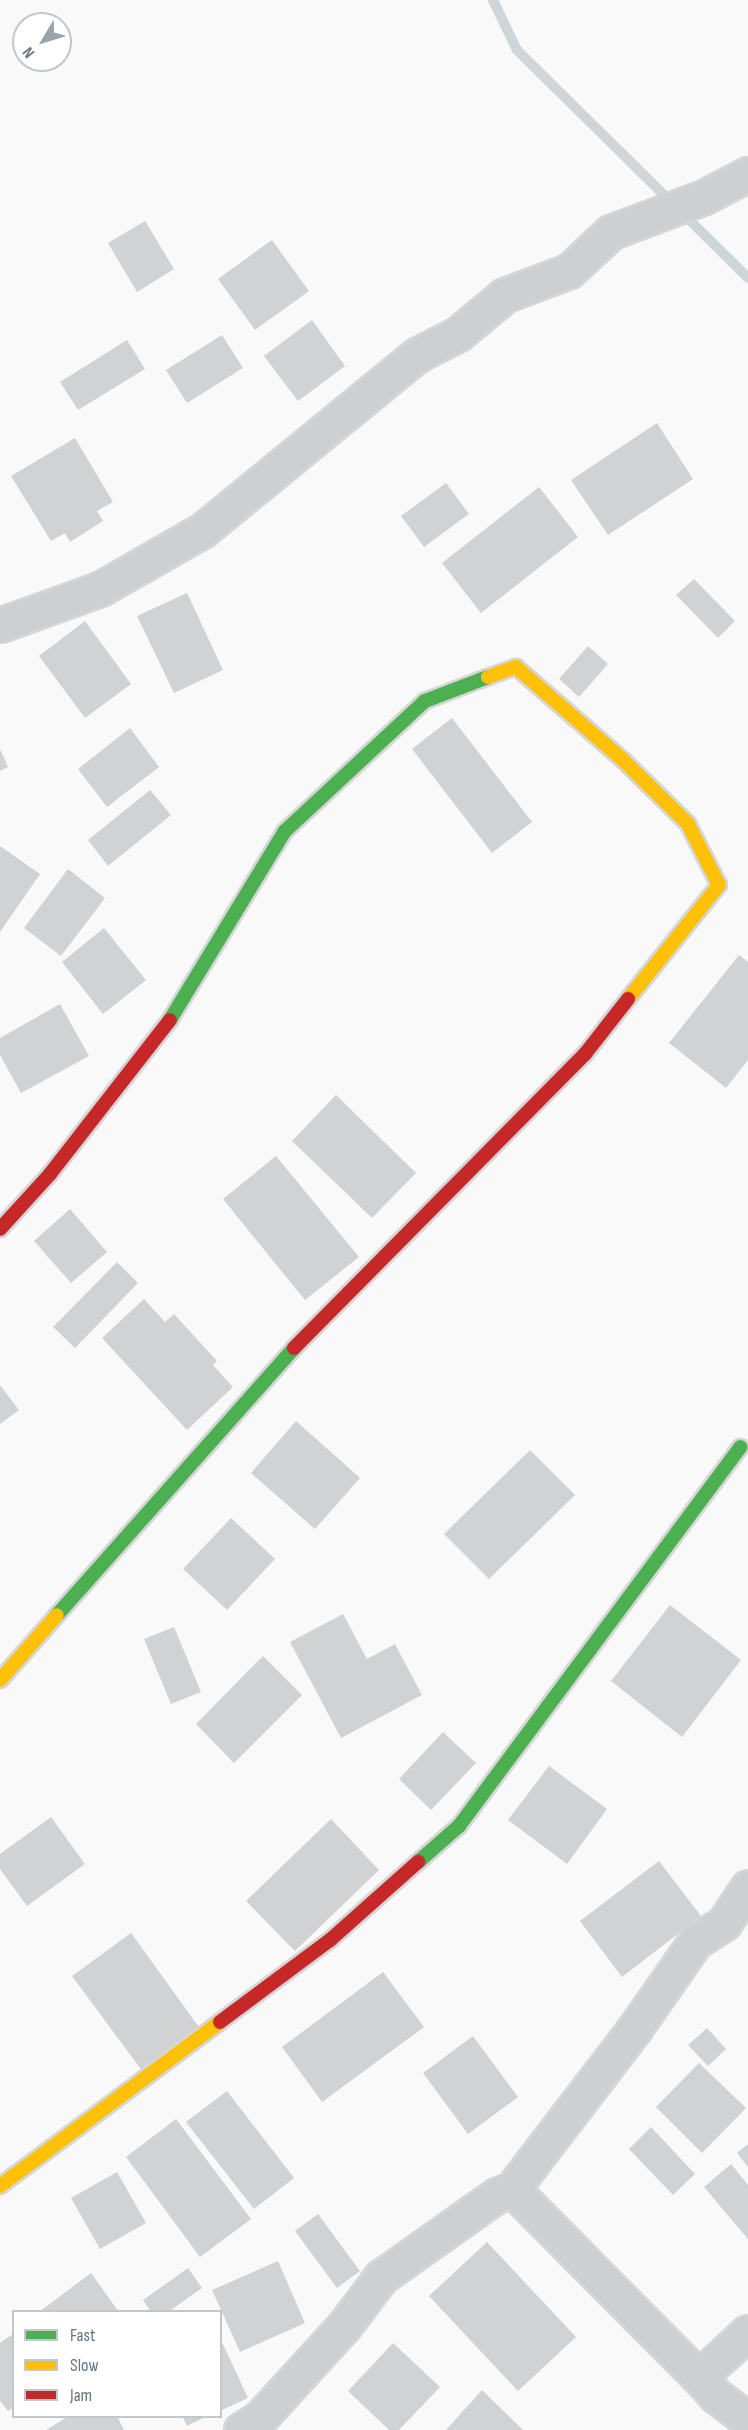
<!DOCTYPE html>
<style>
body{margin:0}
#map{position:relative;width:748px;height:2430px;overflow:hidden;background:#f9f9f9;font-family:"Sofia Sans Condensed",sans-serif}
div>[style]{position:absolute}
.stream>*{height:10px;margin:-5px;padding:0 5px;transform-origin:5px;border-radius:5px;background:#ced6d9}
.building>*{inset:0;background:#d0d2d3}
.roads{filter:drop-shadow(2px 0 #d5d6d7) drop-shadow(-2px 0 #d5d6d7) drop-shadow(0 2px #d5d6d7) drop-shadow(0 -2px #d5d6d7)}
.street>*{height:33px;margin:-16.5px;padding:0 16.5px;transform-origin:16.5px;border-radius:16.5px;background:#cecfd0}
.fast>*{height:14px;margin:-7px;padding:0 7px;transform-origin:7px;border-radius:7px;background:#4caf50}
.slow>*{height:14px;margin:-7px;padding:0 7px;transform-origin:7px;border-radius:7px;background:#ffc107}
.jam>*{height:14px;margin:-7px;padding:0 7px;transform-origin:7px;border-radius:7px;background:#c62828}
span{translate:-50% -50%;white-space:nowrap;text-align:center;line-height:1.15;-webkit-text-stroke:6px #fff;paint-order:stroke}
.legend{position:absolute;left:12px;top:2310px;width:210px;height:108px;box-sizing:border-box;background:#fff;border:2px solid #c1c8cd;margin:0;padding:8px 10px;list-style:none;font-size:18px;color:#657683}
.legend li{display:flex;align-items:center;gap:12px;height:30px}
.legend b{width:30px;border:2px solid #c1c8cd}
.north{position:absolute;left:12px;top:12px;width:60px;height:60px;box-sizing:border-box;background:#fff;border:2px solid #c1c8cd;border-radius:50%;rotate:232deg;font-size:16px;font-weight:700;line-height:24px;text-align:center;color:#657683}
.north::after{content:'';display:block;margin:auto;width:21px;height:27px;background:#99a4ac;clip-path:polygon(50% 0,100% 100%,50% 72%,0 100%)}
</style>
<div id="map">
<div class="stream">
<div style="left:493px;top:0;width:55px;rotate:64.4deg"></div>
<div style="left:517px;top:50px;width:325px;rotate:44.6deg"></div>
</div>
<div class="building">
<div style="clip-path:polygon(145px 221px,174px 269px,137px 292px,108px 243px)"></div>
<div style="clip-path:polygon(272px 240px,309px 291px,255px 330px,218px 279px)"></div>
<div style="clip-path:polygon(312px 320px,345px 366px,298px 401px,264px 356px)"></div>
<div style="clip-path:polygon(222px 335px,243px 368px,187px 403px,166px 370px)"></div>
<div style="clip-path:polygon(127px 340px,145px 369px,78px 410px,60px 382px)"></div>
<div style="clip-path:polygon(657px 423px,693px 479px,608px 535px,571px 480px)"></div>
<div style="clip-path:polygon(75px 438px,113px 502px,97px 511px,103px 521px,70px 542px,65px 533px,51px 541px,11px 476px)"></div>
<div style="clip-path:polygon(446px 483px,469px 514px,424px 547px,401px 516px)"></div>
<div style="clip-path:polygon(539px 487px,578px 537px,481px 613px,442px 563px)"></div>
<div style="clip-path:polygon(694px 579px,735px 621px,718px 638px,676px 595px)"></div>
<div style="clip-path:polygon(187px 593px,223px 670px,174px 693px,137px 616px)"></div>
<div style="clip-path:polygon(85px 621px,131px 684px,85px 718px,39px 656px)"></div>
<div style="clip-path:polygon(588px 646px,608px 664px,579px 697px,559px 679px)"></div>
<div style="clip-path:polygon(452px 718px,532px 822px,492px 853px,412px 749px)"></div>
<div style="clip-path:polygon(130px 728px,159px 767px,107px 807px,78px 769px)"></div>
<div style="clip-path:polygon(0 749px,8px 767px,0 771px)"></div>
<div style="clip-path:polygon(150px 790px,171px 815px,108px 866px,88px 840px)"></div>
<div style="clip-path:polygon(0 846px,40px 874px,0 932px)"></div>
<div style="clip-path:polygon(68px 869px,105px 898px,61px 956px,24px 928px)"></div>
<div style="clip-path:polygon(104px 928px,146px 980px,103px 1014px,62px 962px)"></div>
<div style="clip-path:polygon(739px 955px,748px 962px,748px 1060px,726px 1088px,669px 1043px)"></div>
<div style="clip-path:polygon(60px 1004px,89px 1056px,21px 1093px,0 1055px,0 1038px)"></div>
<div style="clip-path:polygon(336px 1095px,416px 1173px,372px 1218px,292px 1141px)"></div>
<div style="clip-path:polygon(276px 1156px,359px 1257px,305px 1300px,223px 1199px)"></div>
<div style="clip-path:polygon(70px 1209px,107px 1252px,71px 1283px,34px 1241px)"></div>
<div style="clip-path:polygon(117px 1262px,138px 1283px,75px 1348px,53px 1327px)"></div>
<div style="clip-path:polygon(144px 1299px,165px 1322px,174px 1314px,217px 1361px,213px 1365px,233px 1387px,187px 1430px,102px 1338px)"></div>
<div style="clip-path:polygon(0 1385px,19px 1410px,0 1424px)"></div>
<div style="clip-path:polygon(296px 1421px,360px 1478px,315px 1529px,251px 1473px)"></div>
<div style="clip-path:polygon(530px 1450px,575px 1495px,489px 1579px,444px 1534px)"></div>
<div style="clip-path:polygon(231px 1518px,275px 1559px,227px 1610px,183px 1569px)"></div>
<div style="clip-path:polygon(670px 1605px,741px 1660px,682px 1737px,611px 1681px)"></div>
<div style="clip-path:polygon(343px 1614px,367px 1659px,395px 1644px,422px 1695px,341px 1738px,290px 1642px)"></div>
<div style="clip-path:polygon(174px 1627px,201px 1692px,171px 1704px,144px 1639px)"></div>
<div style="clip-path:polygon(263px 1656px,302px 1695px,234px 1763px,196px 1724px)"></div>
<div style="clip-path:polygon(443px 1732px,476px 1763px,431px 1810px,399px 1779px)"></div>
<div style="clip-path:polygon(549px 1766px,607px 1809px,567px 1864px,508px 1820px)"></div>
<div style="clip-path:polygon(51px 1817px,85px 1864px,27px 1906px,0 1869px,0 1854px)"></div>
<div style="clip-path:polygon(331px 1819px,379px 1870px,295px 1951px,246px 1901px)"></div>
<div style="clip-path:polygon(659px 1861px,701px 1916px,622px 1977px,580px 1921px)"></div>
<div style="clip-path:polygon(131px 1933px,201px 2030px,143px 2072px,72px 1976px)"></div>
<div style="clip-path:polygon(383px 1972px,424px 2027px,322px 2102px,282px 2047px)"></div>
<div style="clip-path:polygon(707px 2028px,726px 2049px,708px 2066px,688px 2045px)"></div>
<div style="clip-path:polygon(473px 2036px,518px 2097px,468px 2134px,423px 2073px)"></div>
<div style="clip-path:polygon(699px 2063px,746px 2108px,702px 2153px,656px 2107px)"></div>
<div style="clip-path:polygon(227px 2091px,294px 2178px,254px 2209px,186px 2122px)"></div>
<div style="clip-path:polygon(176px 2119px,251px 2219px,200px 2257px,126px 2157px)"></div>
<div style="clip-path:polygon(651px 2127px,695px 2174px,673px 2195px,629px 2149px)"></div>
<div style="clip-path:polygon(748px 2144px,748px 2167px,737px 2153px)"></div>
<div style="clip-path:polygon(731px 2164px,748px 2185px,748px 2239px,704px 2187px)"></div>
<div style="clip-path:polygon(117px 2172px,146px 2223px,100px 2249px,71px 2198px)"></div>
<div style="clip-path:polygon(318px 2214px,360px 2271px,337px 2288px,295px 2231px)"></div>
<div style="clip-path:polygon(487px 2242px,576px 2337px,518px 2391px,429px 2296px)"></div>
<div style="clip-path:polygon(278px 2261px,305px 2323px,240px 2352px,212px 2290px)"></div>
<div style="clip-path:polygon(188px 2268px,202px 2288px,168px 2312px,151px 2312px,143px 2300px)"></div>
<div style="clip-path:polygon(91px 2273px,119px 2312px,39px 2312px)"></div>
<div style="clip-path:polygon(14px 2333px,14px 2407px,8px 2411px,0 2401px,0 2343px)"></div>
<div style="clip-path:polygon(220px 2338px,248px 2398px,220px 2411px)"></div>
<div style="clip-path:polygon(393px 2343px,440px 2387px,399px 2430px,389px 2430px,348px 2391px)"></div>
<div style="clip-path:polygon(482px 2390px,523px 2430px,446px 2430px)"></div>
<div style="clip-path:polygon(69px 2416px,117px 2416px,124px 2430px,46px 2430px)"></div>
<div style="clip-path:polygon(182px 2416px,207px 2416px,187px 2426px)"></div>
</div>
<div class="roads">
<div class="street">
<div style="left:0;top:625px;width:106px;rotate:-19.8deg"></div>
<div style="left:100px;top:589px;width:119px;rotate:-29.8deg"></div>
<div style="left:203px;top:530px;width:276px;rotate:-39.3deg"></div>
<div style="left:417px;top:355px;width:46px;rotate:-27.1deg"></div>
<div style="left:458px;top:334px;width:61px;rotate:-39.7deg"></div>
<div style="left:505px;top:295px;width:68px;rotate:-20.6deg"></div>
<div style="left:569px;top:271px;width:57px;rotate:-42.9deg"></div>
<div style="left:611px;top:232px;width:99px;rotate:-20.6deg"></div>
<div style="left:704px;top:197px;width:50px;rotate:-27.6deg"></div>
<div style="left:512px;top:2189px;width:265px;rotate:45.2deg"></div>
<div style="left:748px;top:2332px;width:67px;rotate:137.4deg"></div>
<div style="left:699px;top:2377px;width:24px;rotate:48deg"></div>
<div style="left:715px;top:2395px;width:41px;rotate:37.1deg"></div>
<div style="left:241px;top:2430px;width:22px;rotate:-32deg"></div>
<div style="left:260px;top:2418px;width:126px;rotate:-47.6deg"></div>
<div style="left:345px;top:2325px;width:60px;rotate:-53.1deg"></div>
<div style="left:381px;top:2277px;width:142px;rotate:-35.3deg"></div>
<div style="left:497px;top:2195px;width:16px;rotate:-22deg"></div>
<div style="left:512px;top:2189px;width:203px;rotate:-52.6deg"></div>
<div style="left:635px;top:2028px;width:105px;rotate:-55.1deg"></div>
<div style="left:695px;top:1942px;width:35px;rotate:-33deg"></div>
<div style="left:724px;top:1923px;width:43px;rotate:-56.3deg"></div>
</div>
<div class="fast">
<div style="left:170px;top:1020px;width:221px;rotate:-58.7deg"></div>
<div style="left:285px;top:831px;width:191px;rotate:-42.9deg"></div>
<div style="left:425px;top:701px;width:67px;rotate:-20.9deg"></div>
<div style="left:57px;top:1615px;width:357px;rotate:-48.4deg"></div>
<div style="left:418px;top:1862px;width:55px;rotate:-41.3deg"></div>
<div style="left:459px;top:1826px;width:472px;rotate:-53.4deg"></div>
</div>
<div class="slow">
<div style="left:488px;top:677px;width:30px;rotate:-20deg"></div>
<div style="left:516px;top:667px;width:143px;rotate:41deg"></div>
<div style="left:624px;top:761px;width:90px;rotate:44.5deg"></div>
<div style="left:688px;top:824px;width:68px;rotate:63.1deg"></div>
<div style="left:719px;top:885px;width:146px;rotate:128.6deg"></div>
<div style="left:0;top:1680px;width:86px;rotate:-48.8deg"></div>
<div style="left:0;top:2186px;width:274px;rotate:-36.7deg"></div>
</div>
<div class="jam">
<div style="left:0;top:1229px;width:74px;rotate:-47.7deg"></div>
<div style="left:50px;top:1174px;width:195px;rotate:-52.1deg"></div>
<div style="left:294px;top:1348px;width:414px;rotate:-45.3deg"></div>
<div style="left:585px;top:1054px;width:70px;rotate:-52deg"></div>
<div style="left:220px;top:2022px;width:137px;rotate:-36.7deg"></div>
<div style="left:330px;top:1940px;width:118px;rotate:-41.6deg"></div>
</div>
</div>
<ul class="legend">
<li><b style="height:8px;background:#4caf50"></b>Fast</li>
<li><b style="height:8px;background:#ffc107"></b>Slow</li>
<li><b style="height:8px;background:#c62828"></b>Jam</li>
</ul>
<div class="north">N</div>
</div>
